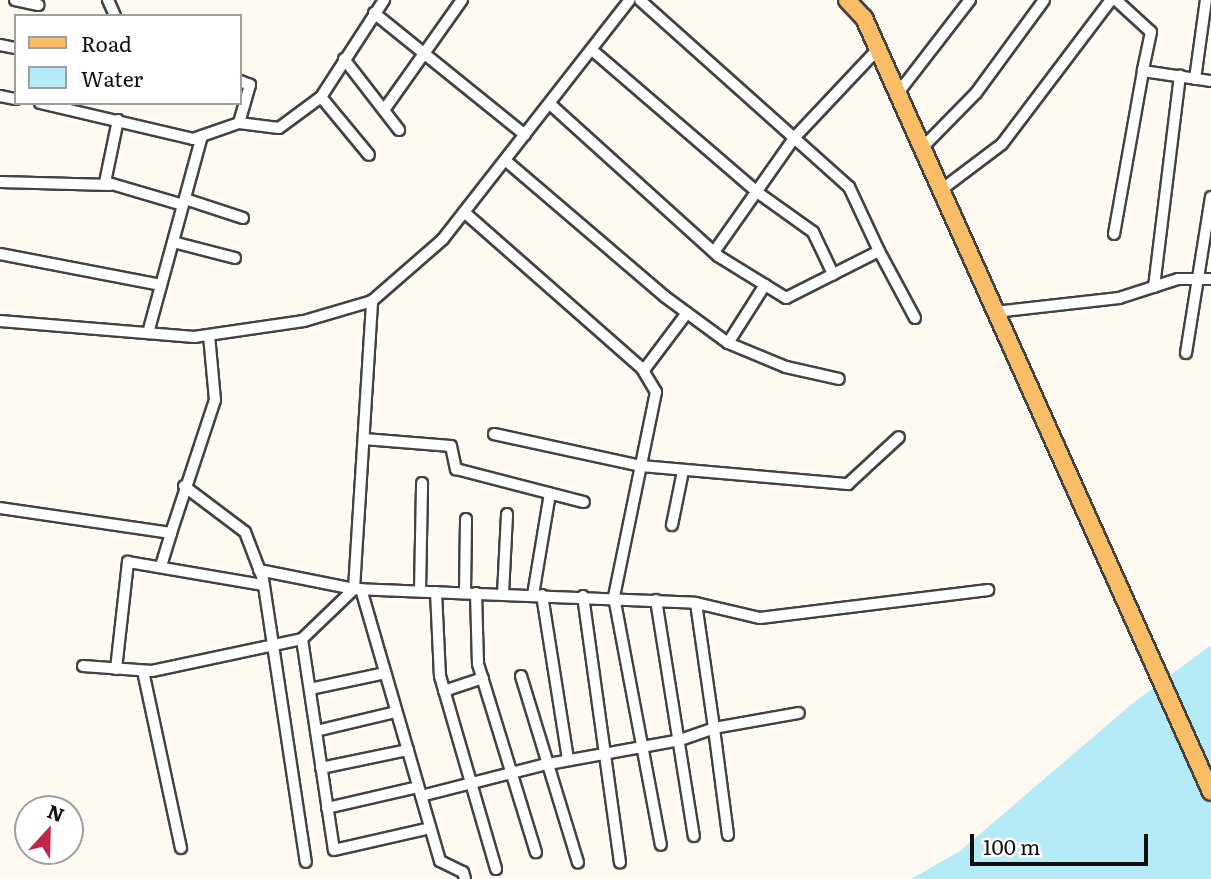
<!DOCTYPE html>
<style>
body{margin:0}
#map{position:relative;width:1211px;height:879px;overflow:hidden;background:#fffaf1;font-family:Literata,serif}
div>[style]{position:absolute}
.water>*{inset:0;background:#b5eaf7}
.roads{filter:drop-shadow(2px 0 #424242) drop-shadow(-2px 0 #424242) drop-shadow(0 2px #424242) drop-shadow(0 -2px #424242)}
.minor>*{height:10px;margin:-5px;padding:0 5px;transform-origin:5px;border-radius:5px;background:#fff}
.primary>*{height:16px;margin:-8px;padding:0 8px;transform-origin:8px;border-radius:8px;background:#fabd67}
span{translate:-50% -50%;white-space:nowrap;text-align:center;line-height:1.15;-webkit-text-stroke:7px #fff;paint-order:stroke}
.legend{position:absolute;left:14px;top:14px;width:228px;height:91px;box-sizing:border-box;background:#fff;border:2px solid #9f9f9f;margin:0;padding:9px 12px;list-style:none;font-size:21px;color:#0f0f0f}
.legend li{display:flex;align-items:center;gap:14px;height:35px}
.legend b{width:35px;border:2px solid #9f9f9f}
.north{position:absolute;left:14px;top:795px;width:70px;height:70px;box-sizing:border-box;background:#fff;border:2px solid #9f9f9f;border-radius:50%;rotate:22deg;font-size:19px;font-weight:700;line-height:28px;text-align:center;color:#0f0f0f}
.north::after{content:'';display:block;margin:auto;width:24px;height:32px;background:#c22547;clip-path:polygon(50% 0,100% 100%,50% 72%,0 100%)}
.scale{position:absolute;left:970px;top:834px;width:178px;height:32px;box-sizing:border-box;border:4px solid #0f0f0f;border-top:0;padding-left:9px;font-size:21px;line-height:24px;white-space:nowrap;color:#0f0f0f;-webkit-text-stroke:5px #fff;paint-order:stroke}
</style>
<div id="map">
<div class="water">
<div style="clip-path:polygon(1211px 645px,1211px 879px,911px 879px,960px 851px,1133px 703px)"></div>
</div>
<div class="roads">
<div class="minor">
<div style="left:15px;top:0;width:24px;rotate:12deg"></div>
<div style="left:108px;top:0;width:17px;rotate:66deg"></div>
<div style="left:1116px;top:0;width:47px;rotate:42.4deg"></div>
<div style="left:1151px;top:32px;width:40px;rotate:102deg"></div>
<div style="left:1143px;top:71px;width:69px;rotate:8.4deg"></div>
<div style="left:374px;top:13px;width:194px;rotate:38.9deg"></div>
<div style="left:0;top:45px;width:16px;rotate:11deg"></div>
<div style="left:592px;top:50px;width:218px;rotate:40.7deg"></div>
<div style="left:757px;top:192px;width:69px;rotate:35.5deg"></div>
<div style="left:813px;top:232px;width:47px;rotate:64.5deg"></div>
<div style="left:344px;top:59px;width:90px;rotate:52.2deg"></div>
<div style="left:1195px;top:79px;width:80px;rotate:-82.1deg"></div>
<div style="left:898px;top:93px;width:118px;rotate:-52.3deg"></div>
<div style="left:0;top:96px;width:16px;rotate:11deg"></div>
<div style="left:321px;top:97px;width:75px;rotate:50.4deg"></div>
<div style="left:40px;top:103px;width:157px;rotate:13.2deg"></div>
<div style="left:193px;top:139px;width:49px;rotate:-19.2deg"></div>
<div style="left:239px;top:123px;width:40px;rotate:7.1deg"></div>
<div style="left:279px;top:128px;width:52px;rotate:-36.4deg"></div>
<div style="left:321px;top:97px;width:116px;rotate:-57deg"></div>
<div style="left:550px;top:104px;width:227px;rotate:42.1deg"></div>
<div style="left:718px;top:256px;width:80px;rotate:31.7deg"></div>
<div style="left:786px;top:298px;width:104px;rotate:-26.8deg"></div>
<div style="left:879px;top:251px;width:71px;rotate:-115.1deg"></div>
<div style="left:849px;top:187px;width:280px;rotate:-138.2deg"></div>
<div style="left:384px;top:110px;width:135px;rotate:-54.7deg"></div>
<div style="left:118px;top:120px;width:63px;rotate:101.8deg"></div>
<div style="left:105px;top:182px;width:81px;rotate:16.4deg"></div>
<div style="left:239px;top:123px;width:40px;rotate:-74deg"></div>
<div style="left:250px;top:85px;width:11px;rotate:-158deg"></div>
<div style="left:922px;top:148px;width:77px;rotate:-45.5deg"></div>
<div style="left:976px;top:93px;width:115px;rotate:-53.8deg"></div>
<div style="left:505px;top:160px;width:209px;rotate:40.5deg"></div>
<div style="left:664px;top:296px;width:79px;rotate:36.3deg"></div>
<div style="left:728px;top:343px;width:69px;rotate:-57.5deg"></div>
<div style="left:0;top:182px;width:110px;rotate:1.6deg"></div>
<div style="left:941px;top:190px;width:76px;rotate:-37deg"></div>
<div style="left:1002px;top:144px;width:181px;rotate:-52.9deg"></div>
<div style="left:185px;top:199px;width:61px;rotate:18.1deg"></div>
<div style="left:464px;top:212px;width:240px;rotate:41.3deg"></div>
<div style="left:644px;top:370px;width:71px;rotate:-53deg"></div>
<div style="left:1114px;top:234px;width:166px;rotate:-79.9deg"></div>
<div style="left:173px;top:242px;width:64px;rotate:14.5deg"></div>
<div style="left:879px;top:251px;width:76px;rotate:61.8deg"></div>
<div style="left:714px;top:252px;width:139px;rotate:-54.9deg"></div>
<div style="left:794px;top:138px;width:122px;rotate:-46.7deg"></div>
<div style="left:0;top:254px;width:164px;rotate:10.9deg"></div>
<div style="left:1154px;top:287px;width:213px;rotate:-83deg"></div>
<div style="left:995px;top:312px;width:125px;rotate:-6.4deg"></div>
<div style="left:1119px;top:298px;width:62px;rotate:-17.9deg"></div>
<div style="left:1178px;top:279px;width:33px"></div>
<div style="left:0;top:321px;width:195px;rotate:4.7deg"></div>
<div style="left:194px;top:337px;width:111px;rotate:-8.3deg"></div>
<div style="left:304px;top:321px;width:71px;rotate:-16.4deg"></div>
<div style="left:372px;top:301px;width:94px;rotate:-41.1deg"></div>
<div style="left:443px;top:239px;width:303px;rotate:-52deg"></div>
<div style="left:148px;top:333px;width:204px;rotate:-74.7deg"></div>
<div style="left:728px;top:343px;width:63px;rotate:22.5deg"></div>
<div style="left:786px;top:367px;width:54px;rotate:12.8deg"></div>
<div style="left:1186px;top:353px;width:158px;rotate:-80.9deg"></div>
<div style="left:641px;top:367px;width:29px;rotate:59deg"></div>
<div style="left:656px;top:392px;width:209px;rotate:101.6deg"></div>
<div style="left:614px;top:597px;width:252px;rotate:79.3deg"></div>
<div style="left:494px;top:434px;width:150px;rotate:12.3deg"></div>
<div style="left:641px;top:466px;width:208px;rotate:5deg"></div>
<div style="left:848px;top:484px;width:69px;rotate:-42.7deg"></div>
<div style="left:364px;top:439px;width:87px;rotate:4.6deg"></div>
<div style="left:451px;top:446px;width:24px;rotate:78deg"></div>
<div style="left:456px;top:469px;width:132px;rotate:14.5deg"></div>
<div style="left:184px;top:486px;width:76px;rotate:37deg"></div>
<div style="left:245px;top:532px;width:50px;rotate:69deg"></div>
<div style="left:263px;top:579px;width:286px;rotate:81.4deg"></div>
<div style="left:0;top:508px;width:173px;rotate:8.3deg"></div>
<div style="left:171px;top:533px;width:140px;rotate:-71.7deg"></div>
<div style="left:215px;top:400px;width:65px;rotate:-95.3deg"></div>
<div style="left:672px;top:525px;width:55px;rotate:-78.5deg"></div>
<div style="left:161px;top:566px;width:34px;rotate:-73deg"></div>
<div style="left:259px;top:570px;width:97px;rotate:11.3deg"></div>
<div style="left:354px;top:589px;width:342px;rotate:2.3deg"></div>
<div style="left:696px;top:603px;width:66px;rotate:13.2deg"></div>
<div style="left:760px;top:618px;width:230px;rotate:-7deg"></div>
<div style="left:361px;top:589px;width:283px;rotate:73.8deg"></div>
<div style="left:440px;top:861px;width:25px;rotate:26deg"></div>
<div style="left:463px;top:872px;width:7px;rotate:74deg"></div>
<div style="left:420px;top:591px;width:108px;rotate:-88.9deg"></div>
<div style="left:436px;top:592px;width:84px;rotate:87.3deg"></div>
<div style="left:440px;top:676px;width:201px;rotate:73.8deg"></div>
<div style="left:465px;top:593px;width:74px;rotate:-89.2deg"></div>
<div style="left:476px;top:593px;width:71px;rotate:88.4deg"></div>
<div style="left:478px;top:664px;width:197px;rotate:72.9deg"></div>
<div style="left:503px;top:594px;width:80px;rotate:-87.1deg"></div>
<div style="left:533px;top:595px;width:103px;rotate:-80.5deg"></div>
<div style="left:542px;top:595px;width:167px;rotate:81deg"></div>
<div style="left:583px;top:596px;width:269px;rotate:82.1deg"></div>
<div style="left:656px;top:600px;width:239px;rotate:80.9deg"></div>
<div style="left:302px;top:639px;width:213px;rotate:81.4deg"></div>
<div style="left:334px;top:850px;width:98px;rotate:-12.9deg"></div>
<div style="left:83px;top:666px;width:69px;rotate:4.1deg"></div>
<div style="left:152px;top:671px;width:153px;rotate:-12deg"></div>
<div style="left:302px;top:639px;width:72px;rotate:-43.9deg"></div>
<div style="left:354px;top:589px;width:289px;rotate:-86.4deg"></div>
<div style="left:116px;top:669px;width:108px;rotate:-83.6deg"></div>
<div style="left:128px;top:562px;width:137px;rotate:9.7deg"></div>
<div style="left:143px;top:671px;width:181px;rotate:77.9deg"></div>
<div style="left:521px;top:676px;width:195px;rotate:73deg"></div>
<div style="left:310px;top:689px;width:77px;rotate:-12deg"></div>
<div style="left:444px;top:691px;width:41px;rotate:-18.4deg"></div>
<div style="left:316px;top:731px;width:82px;rotate:-13.4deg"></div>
<div style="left:321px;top:768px;width:89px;rotate:-11.7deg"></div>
<div style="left:421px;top:796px;width:126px;rotate:-14.3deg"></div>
<div style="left:543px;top:765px;width:139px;rotate:-10.3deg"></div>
<div style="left:680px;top:740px;width:36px;rotate:-19deg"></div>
<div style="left:714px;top:728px;width:126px;rotate:-98.2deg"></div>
<div style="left:327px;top:808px;width:93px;rotate:-13deg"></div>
<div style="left:728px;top:835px;width:108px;rotate:-97.5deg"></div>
<div style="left:714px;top:728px;width:86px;rotate:-10deg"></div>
</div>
<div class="primary">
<div style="left:847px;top:0;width:25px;rotate:47deg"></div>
<div style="left:864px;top:18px;width:848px;rotate:65.85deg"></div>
</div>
</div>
<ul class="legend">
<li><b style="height:9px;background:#fabd67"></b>Road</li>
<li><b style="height:19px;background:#b5eaf7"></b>Water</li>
</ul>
<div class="north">N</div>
<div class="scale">100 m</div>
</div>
